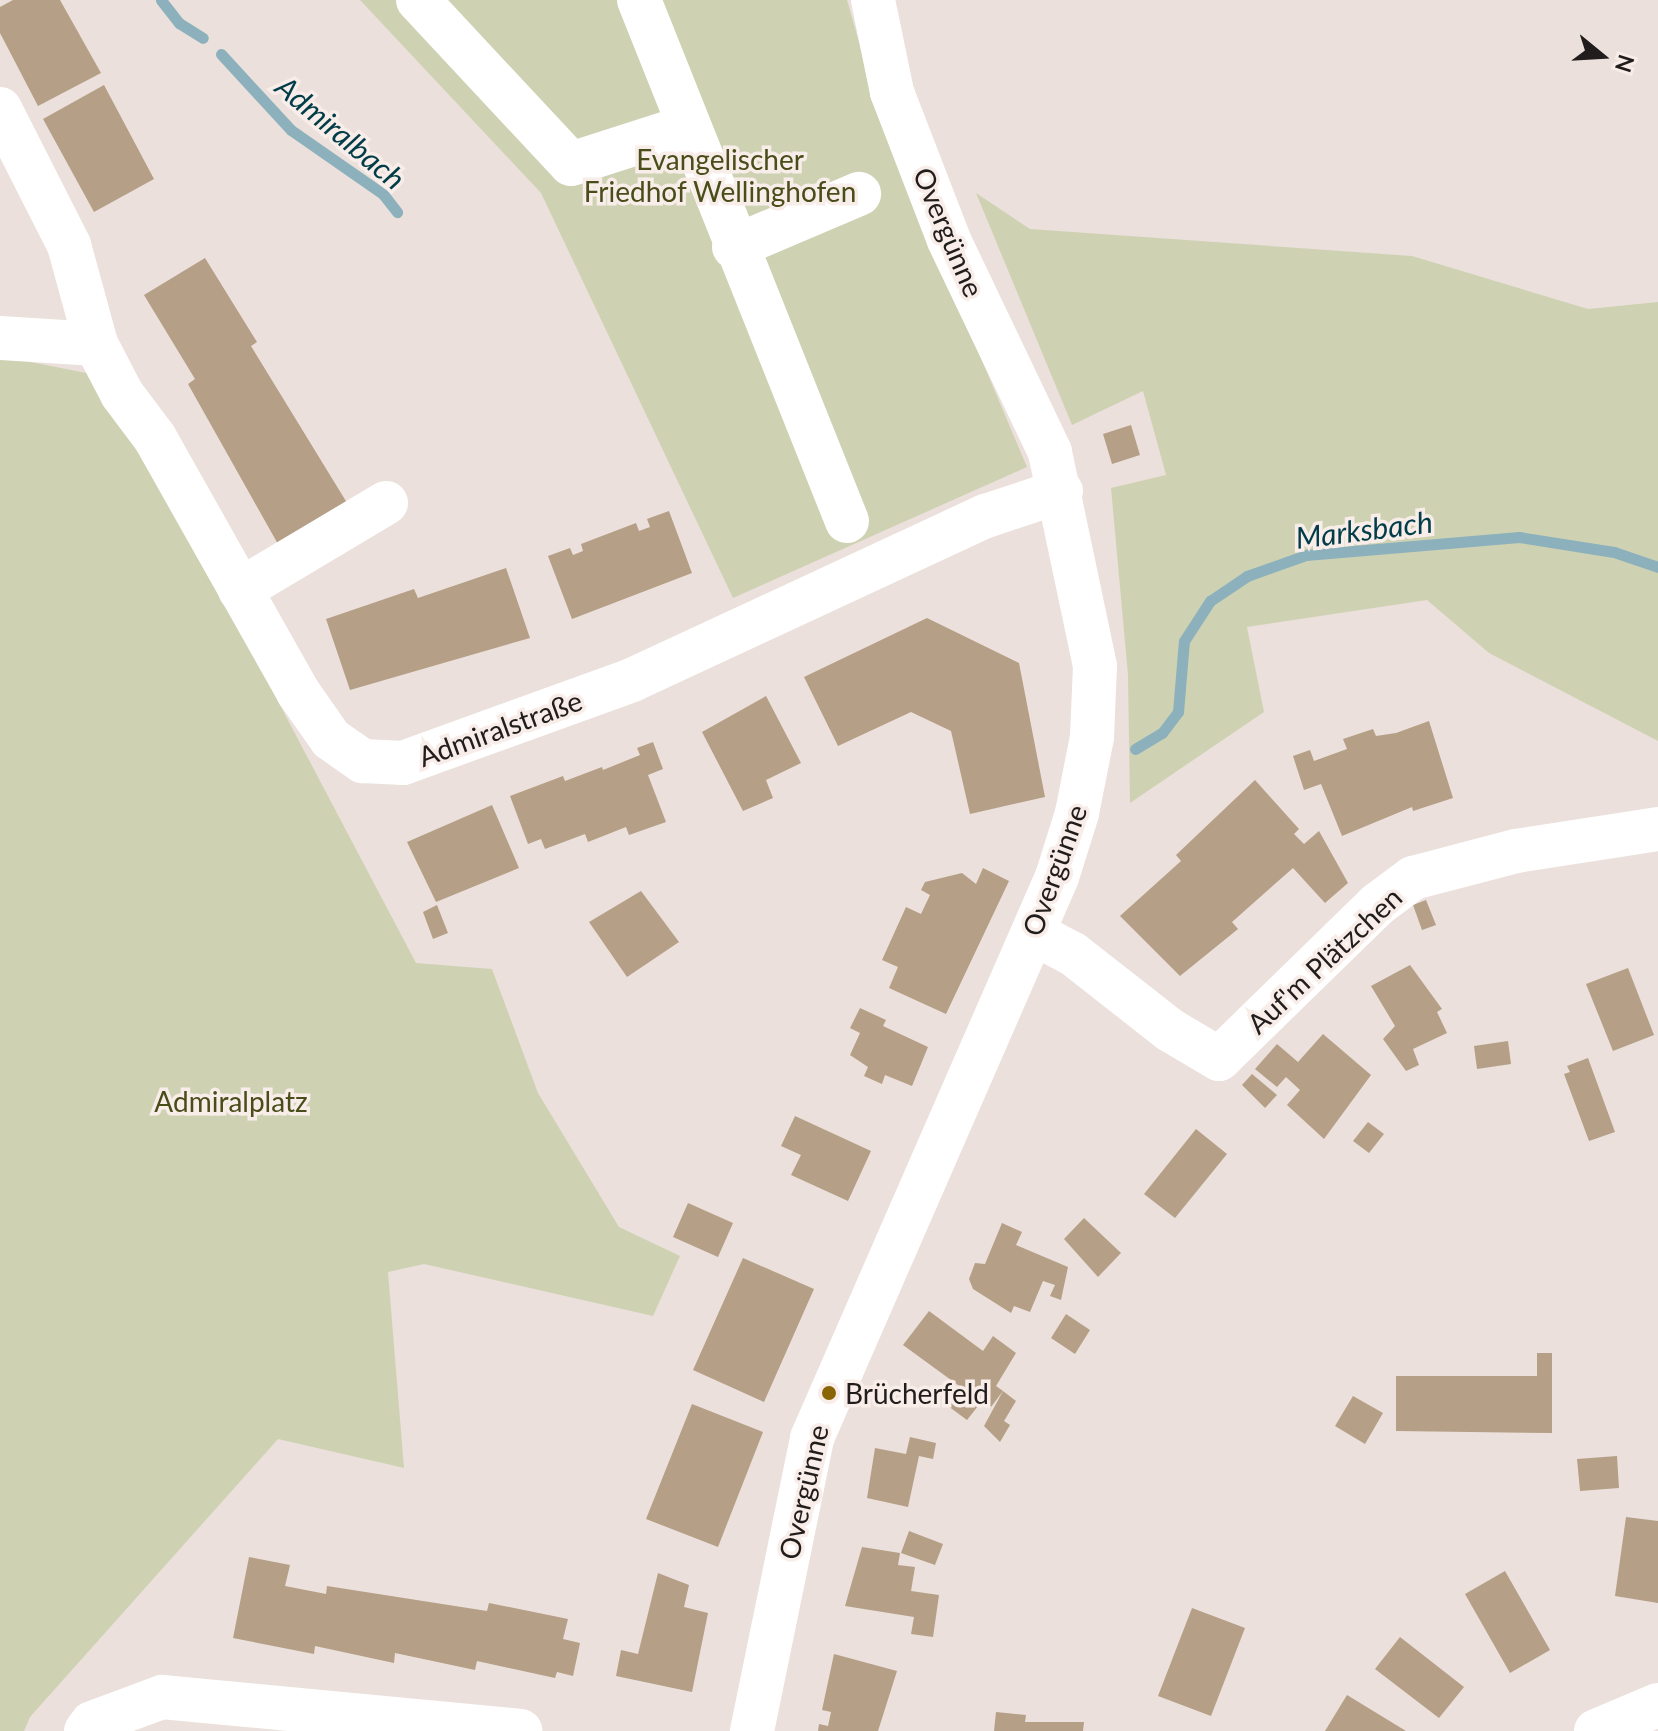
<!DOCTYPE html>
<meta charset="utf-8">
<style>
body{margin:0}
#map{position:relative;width:1658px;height:1731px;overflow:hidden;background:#ebe0db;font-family:Lato,sans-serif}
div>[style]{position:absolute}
.green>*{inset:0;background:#ced2b3}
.stream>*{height:11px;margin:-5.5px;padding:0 5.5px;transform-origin:5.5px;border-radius:5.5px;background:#8cb1bc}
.building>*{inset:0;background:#b59f86}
.minor>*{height:44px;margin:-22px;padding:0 22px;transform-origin:22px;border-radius:22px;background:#fff}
.dots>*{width:22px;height:22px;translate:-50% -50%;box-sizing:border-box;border:4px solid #f8ede8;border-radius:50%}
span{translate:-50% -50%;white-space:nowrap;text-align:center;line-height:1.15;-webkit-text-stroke:7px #f8ede8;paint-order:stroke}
.park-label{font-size:28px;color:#484d19}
.street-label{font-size:28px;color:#211d1c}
.poi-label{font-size:28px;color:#211d1c}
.left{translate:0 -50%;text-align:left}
.water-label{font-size:30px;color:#013d49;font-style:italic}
.north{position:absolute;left:1562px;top:16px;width:80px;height:80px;-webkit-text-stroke:6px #f8ede8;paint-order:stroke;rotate:108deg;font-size:22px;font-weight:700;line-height:32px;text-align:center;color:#211d1c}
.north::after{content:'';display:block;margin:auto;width:28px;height:36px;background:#211d1c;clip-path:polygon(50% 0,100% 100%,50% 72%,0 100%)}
</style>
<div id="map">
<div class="green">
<div style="clip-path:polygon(360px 0,847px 0,884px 129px,1027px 467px,733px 598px,541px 193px)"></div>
<div style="clip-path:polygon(976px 193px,1030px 229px,1412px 256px,1588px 309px,1658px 302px,1658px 741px,1489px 653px,1427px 600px,1247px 627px,1264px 712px,1130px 803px,1128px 675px,1111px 488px,1166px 475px,1143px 391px,1072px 425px)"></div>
<div style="clip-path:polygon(0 356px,107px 377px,416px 963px,492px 969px,538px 1093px,619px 1227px,680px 1256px,653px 1316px,424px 1264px,388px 1272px,404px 1468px,278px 1439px,30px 1717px,24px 1731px,0 1731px)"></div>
</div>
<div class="stream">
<div style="left:161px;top:0;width:29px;rotate:52deg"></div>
<div style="left:179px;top:23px;width:28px;rotate:32deg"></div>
<div style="left:221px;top:54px;width:103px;rotate:47.4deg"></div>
<div style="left:291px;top:130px;width:112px;rotate:34.8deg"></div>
<div style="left:383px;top:194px;width:23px;rotate:52deg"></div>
<div style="left:1135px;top:749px;width:31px;rotate:-31deg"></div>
<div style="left:1162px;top:733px;width:26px;rotate:-53deg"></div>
<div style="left:1178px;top:712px;width:71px;rotate:-85.2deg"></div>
<div style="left:1184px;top:641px;width:48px;rotate:-57deg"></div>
<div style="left:1210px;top:601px;width:45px;rotate:-34deg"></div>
<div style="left:1247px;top:576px;width:63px;rotate:-19.6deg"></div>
<div style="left:1306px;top:555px;width:214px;rotate:-4.8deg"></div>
<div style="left:1519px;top:537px;width:96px;rotate:9deg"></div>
<div style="left:1614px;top:552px;width:46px;rotate:18.8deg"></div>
</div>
<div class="building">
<div style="clip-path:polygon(13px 0,60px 0,101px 73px,38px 106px,0 33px,0 7px)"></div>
<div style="clip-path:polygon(104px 85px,154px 179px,94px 212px,43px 119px)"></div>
<div style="clip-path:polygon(205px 258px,257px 342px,251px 346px,352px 511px,283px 553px,188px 384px,195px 379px,144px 295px)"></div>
<div style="clip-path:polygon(1131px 425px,1140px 455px,1112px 464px,1103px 434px)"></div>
<div style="clip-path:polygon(669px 511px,692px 573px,572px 619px,548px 556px,570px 548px,573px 555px,583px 551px,581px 544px,636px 523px,639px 531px,650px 527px,647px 519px)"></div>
<div style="clip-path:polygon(506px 568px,530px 638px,350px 690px,326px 619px,414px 589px,418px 598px)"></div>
<div style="clip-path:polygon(927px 618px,1019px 663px,1045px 797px,970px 814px,951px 731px,911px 712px,838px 746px,804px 677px)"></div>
<div style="clip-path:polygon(766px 696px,801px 763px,766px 780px,773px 798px,743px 811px,702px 732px)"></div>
<div style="clip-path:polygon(1429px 721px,1453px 798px,1413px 811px,1412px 807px,1342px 836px,1321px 784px,1304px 790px,1293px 756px,1310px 750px,1314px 761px,1347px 749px,1343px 739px,1373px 729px,1376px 736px,1396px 733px)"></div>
<div style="clip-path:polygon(653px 742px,663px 769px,648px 775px,666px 822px,629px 835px,626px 827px,588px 842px,585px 834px,545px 849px,541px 839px,528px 844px,510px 796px,563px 776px,565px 781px,602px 767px,603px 770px,640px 755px,637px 748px)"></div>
<div style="clip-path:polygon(1255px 780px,1299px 829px,1294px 834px,1304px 844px,1319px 831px,1348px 883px,1325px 903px,1293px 868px,1232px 922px,1238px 929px,1180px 976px,1120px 916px,1181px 861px,1176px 855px)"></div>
<div style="clip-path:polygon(492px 805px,519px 868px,436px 902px,407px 842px)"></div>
<div style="clip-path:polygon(983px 868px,1009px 881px,946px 1014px,889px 988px,898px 967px,882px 960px,906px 907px,921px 914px,930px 895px,921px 890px,925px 882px,962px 873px,976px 884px)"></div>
<div style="clip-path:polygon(641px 891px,679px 942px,627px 977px,589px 922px)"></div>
<div style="clip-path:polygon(1426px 900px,1436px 925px,1422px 930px,1413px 905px)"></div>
<div style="clip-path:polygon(437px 905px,448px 933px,433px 939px,423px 912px)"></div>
<div style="clip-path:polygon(1410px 965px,1442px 1009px,1437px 1012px,1447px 1033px,1413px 1049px,1419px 1065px,1406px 1071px,1383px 1039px,1395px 1026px,1371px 986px)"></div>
<div style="clip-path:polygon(1628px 968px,1654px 1035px,1613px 1051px,1586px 984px)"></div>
<div style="clip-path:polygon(860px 1008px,886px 1020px,883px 1026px,928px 1047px,912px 1086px,885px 1075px,882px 1084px,864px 1076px,868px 1067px,850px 1055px,860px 1033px,850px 1028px)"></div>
<div style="clip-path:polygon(1323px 1034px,1371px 1075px,1324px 1139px,1287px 1105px,1300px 1090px,1286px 1077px,1277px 1087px,1255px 1069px,1277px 1044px,1298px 1062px)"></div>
<div style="clip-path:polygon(1508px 1041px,1511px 1064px,1477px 1069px,1474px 1046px)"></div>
<div style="clip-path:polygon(1588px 1058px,1615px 1132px,1589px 1141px,1564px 1074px,1570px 1072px,1567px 1066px)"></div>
<div style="clip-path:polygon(1252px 1074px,1277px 1095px,1265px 1108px,1242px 1085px)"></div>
<div style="clip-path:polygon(795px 1116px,871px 1151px,848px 1201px,791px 1175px,801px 1155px,781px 1146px)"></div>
<div style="clip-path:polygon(1368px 1122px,1384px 1134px,1369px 1153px,1353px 1141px)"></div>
<div style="clip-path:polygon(1196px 1129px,1227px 1154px,1175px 1218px,1144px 1194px)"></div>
<div style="clip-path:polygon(688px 1203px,733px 1223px,718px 1257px,673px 1237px)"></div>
<div style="clip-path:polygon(1084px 1218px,1121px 1253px,1098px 1277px,1064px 1239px)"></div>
<div style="clip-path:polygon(1002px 1223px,1022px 1232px,1016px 1245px,1068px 1267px,1061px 1300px,1050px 1296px,1055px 1285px,1043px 1281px,1030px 1312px,1014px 1306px,1011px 1313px,973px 1289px,969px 1279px,975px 1263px,985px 1264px)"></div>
<div style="clip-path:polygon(743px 1258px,814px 1289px,764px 1402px,693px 1370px)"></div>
<div style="clip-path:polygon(929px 1311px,983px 1351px,993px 1336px,1016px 1353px,996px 1386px,1003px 1391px,991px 1407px,982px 1401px,967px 1420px,948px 1406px,962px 1388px,903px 1345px)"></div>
<div style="clip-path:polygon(1066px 1314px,1090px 1330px,1075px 1354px,1051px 1338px)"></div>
<div style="clip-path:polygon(1537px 1353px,1552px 1353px,1552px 1433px,1396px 1431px,1396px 1376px,1537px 1376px)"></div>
<div style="clip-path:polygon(1003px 1391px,1016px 1401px,1004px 1421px,1010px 1425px,1000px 1442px,984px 1426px)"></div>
<div style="clip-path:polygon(1353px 1396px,1383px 1413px,1365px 1444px,1335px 1426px)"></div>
<div style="clip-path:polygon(692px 1404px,763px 1432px,718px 1547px,646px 1519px)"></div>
<div style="clip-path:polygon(910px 1437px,936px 1443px,933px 1459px,919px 1456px,908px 1507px,867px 1498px,875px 1448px,906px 1454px)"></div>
<div style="clip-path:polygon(1617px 1456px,1619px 1488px,1580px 1491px,1577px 1459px)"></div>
<div style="clip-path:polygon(1626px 1517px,1658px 1521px,1658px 1603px,1615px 1596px)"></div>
<div style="clip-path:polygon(909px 1531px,943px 1544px,935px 1565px,901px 1553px)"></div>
<div style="clip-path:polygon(862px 1547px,900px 1553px,898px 1565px,915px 1567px,911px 1591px,939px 1595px,933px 1637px,911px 1634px,914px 1617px,845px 1606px)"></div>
<div style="clip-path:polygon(249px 1557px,290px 1565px,285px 1586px,326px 1594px,327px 1586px,487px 1611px,489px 1603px,568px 1619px,563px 1639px,580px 1643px,573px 1676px,557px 1672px,555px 1678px,477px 1661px,475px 1670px,395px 1653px,394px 1663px,315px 1646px,314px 1654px,233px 1638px)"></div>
<div style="clip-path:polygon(1505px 1571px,1550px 1650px,1510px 1673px,1465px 1594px)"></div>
<div style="clip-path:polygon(658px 1573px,689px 1585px,684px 1607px,708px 1613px,692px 1692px,616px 1676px,621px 1650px,638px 1654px)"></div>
<div style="clip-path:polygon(1192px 1608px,1245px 1628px,1211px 1716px,1158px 1696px)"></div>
<div style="clip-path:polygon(1400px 1637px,1464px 1687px,1439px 1718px,1375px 1669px)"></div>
<div style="clip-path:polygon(834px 1654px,897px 1671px,878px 1731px,818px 1731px,819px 1724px,828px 1726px,831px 1712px,822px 1710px)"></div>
<div style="clip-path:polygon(1347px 1695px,1406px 1731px,1325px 1731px)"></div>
<div style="clip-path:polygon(996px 1712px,1026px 1715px,1025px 1722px,1084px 1722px,1083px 1731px,994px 1731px)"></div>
</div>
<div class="minor">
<div style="left:418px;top:0;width:224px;rotate:47deg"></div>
<div style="left:571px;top:164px;width:121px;rotate:-17.8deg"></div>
<div style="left:639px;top:0;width:561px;rotate:68.24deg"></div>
<div style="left:0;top:109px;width:153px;rotate:63.1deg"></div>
<div style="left:69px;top:245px;width:103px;rotate:74.7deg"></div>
<div style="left:96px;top:344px;width:56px;rotate:62.5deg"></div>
<div style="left:122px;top:394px;width:55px;rotate:53.1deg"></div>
<div style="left:155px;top:438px;width:291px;rotate:60.6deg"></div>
<div style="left:298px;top:692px;width:57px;rotate:54.9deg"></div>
<div style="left:331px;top:739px;width:39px;rotate:35deg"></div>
<div style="left:363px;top:761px;width:40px;rotate:2.9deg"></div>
<div style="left:403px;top:763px;width:244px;rotate:-19.9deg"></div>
<div style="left:632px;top:680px;width:390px;rotate:-24.9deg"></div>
<div style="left:986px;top:516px;width:79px;rotate:-18.4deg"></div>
<div style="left:734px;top:247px;width:136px;rotate:-23deg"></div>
<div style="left:0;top:338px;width:96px;rotate:3.6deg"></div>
<div style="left:240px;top:590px;width:170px;rotate:-30.8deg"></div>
<div style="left:1033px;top:933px;width:45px;rotate:27.7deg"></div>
<div style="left:1073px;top:954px;width:123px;rotate:38.1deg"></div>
<div style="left:1170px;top:1030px;width:57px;rotate:30.6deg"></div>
<div style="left:1219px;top:1059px;width:222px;rotate:-44.3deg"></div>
<div style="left:1378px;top:904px;width:44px;rotate:-36.6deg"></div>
<div style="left:1413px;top:878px;width:106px;rotate:-14.7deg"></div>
<div style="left:1516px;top:851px;width:144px;rotate:-8.8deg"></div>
<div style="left:86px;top:1731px;width:10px;rotate:-53deg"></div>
<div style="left:92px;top:1723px;width:75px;rotate:-20.4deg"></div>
<div style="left:162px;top:1697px;width:360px;rotate:5.4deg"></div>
<div style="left:752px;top:1731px;width:299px;rotate:-78.4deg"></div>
<div style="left:812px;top:1438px;width:612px;rotate:-66.41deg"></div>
<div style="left:1057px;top:877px;width:67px;rotate:-72.6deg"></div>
<div style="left:1077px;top:813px;width:77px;rotate:-78.8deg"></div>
<div style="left:1092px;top:737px;width:71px;rotate:-87.6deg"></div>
<div style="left:1095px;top:666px;width:219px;rotate:-101.9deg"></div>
<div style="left:1050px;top:452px;width:235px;rotate:-115.5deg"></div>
<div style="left:949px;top:240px;width:159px;rotate:-111.1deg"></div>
<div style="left:892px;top:92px;width:94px;rotate:-101.7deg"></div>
<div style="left:1596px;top:1731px;width:67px;rotate:-22.8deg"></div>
</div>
<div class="dots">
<div style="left:829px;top:1393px;background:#8a6505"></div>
</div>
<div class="park-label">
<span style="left:720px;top:175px">Evangelischer<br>Friedhof Wellinghofen</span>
<span style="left:231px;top:1101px">Admiralplatz</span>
</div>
<div class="street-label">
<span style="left:949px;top:232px;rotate:67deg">Overgünne</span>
<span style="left:500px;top:728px;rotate:-20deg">Admiralstraße</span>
<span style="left:1054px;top:870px;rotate:-70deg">Overgünne</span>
<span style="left:1324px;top:960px;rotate:-43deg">Auf'm Plätzchen</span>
<span style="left:803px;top:1492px;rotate:-77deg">Overgünne</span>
</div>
<div class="poi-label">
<span class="left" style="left:845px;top:1393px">Brücherfeld</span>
</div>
<div class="water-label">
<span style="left:341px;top:132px;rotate:40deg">Admiralbach</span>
<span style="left:1364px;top:529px;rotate:-7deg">Marksbach</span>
</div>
<div class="north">N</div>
</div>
